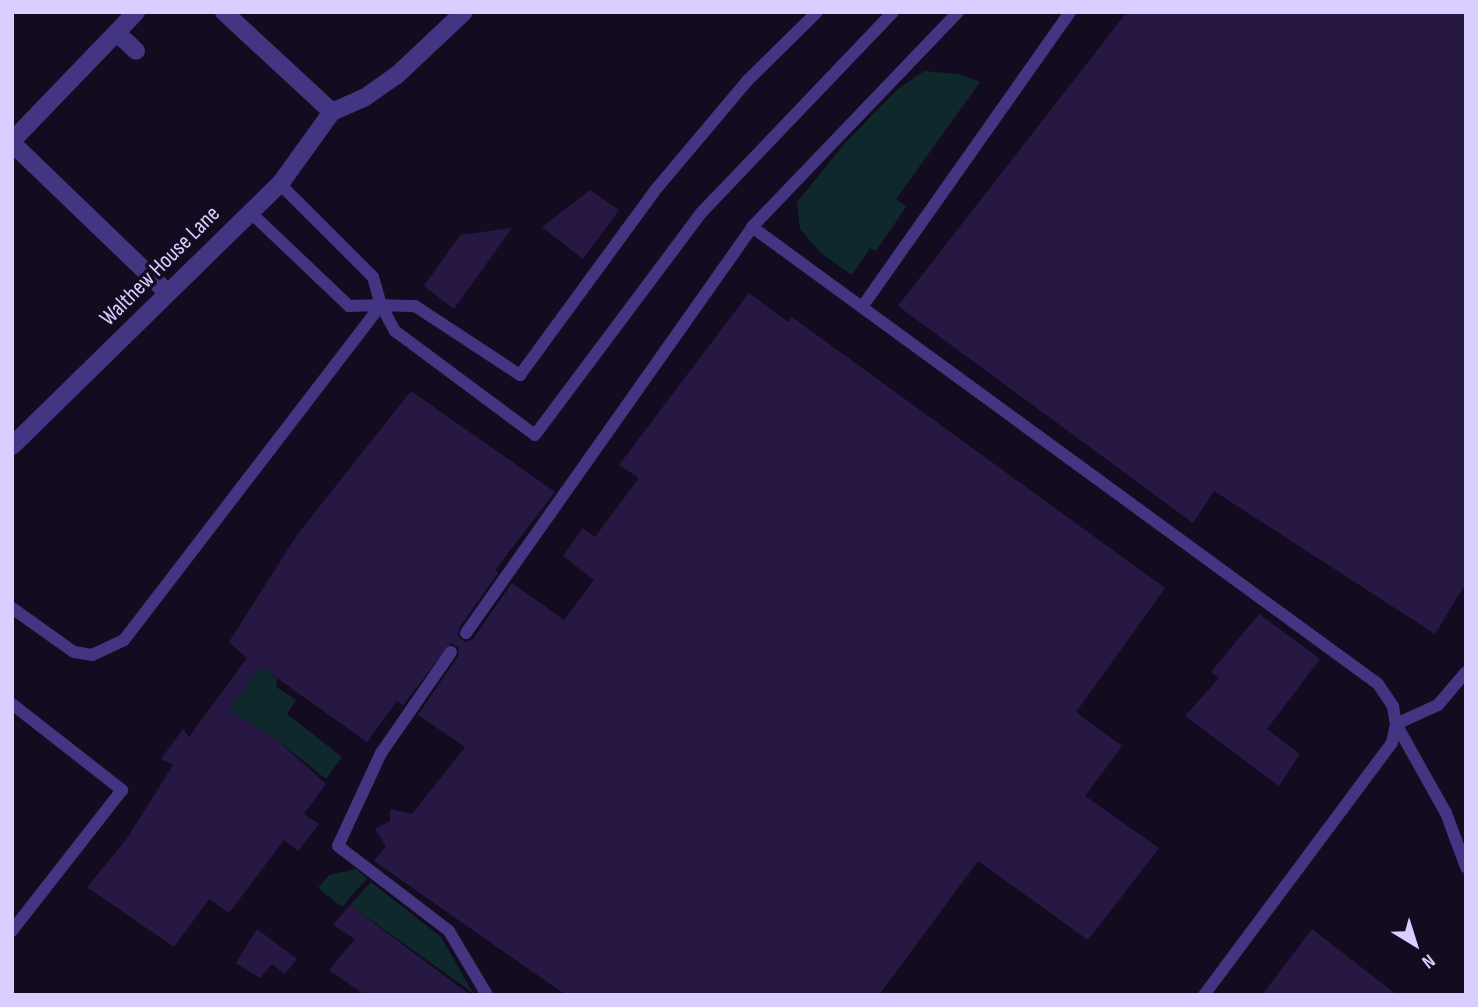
<!DOCTYPE html>
<style>
body{margin:0}
#map{position:relative;width:1478px;height:1007px;overflow:hidden;background:#130c21;font-family:"Sofia Sans Condensed",sans-serif}
div>[style]{position:absolute}
.green>*{inset:0;background:#0f282c}
.building>*{inset:0;background:#271843}
.service>*{height:12px;margin:-6px;padding:0 6px;transform-origin:6px;border-radius:6px;background:#433582}
.minor>*{height:18px;margin:-9px;padding:0 9px;transform-origin:9px;border-radius:9px;background:#433582}
.tertiary>*{height:18px;margin:-9px;padding:0 9px;transform-origin:9px;border-radius:9px;background:#433582}
span{translate:-50% -50%;white-space:nowrap;text-align:center;line-height:1.15;-webkit-text-stroke:7px #130c21;paint-order:stroke}
.street-label{font-size:23px;color:#dacdff}
.frame{position:absolute;inset:0;border:14px solid #dacdff;pointer-events:none}
.north{position:absolute;left:1380px;top:909px;width:70px;height:70px;-webkit-text-stroke:5px #130c21;paint-order:stroke;rotate:142deg;font-size:19px;font-weight:700;line-height:28px;text-align:center;color:#dacdff}
.north::after{content:'';display:block;margin:auto;width:24px;height:32px;background:#dacdff;clip-path:polygon(50% 0,100% 100%,50% 72%,0 100%)}
</style>
<div id="map">
<div class="green">
<div style="clip-path:polygon(924px 71px,958px 74px,980px 82px,896px 199px,906px 207px,876px 251px,870px 248px,852px 275px,822px 254px,800px 229px,797px 202px,846px 142px,898px 89px)"></div>
<div style="clip-path:polygon(260px 666px,277px 679px,276px 687px,296px 700px,287px 714px,342px 757px,326px 779px,276px 739px,229px 710px)"></div>
<div style="clip-path:polygon(356px 869px,367px 878px,342px 907px,318px 888px,329px 875px)"></div>
<div style="clip-path:polygon(371px 882px,441px 937px,473px 993px,350px 905px)"></div>
</div>
<div class="building">
<div style="clip-path:polygon(1127px 12px,1466px 12px,1466px 583px,1435px 634px,1214px 491px,1193px 523px,898px 306px)"></div>
<div style="clip-path:polygon(590px 190px,619px 210px,583px 259px,542px 227px)"></div>
<div style="clip-path:polygon(512px 228px,454px 309px,424px 286px,460px 235px)"></div>
<div style="clip-path:polygon(749px 293px,788px 322px,792px 317px,1165px 588px,1076px 712px,1122px 746px,1085px 796px,1159px 848px,1088px 940px,978px 861px,879px 995px,566px 995px,374px 861px,386px 846px,375px 829px,390px 821px,390px 809px,412px 814px,465px 747px,418px 715px,458px 656px,459px 648px,451px 643px,403px 705px,397px 701px,367px 742px,260px 666px,229px 710px,276px 739px,326px 784px,304px 814px,319px 824px,298px 851px,284px 840px,229px 913px,209px 899px,174px 947px,87px 887px,126px 840px,173px 765px,161px 759px,183px 729px,189px 737px,247px 658px,229px 642px,297px 535px,411px 391px,555px 492px,495px 570px,498px 573px,459px 628px,458px 637px,466px 642px,473px 639px,512px 583px,564px 620px,594px 580px,563px 556px,583px 528px,595px 537px,639px 478px,619px 465px)"></div>
<div style="clip-path:polygon(1259px 614px,1320px 659px,1267px 729px,1300px 754px,1279px 786px,1185px 716px,1219px 678px,1211px 672px)"></div>
<div style="clip-path:polygon(350px 905px,470px 995px,365px 995px,329px 970px,355px 939px,333px 925px)"></div>
<div style="clip-path:polygon(257px 929px,297px 959px,285px 974px,272px 964px,260px 978px,236px 963px)"></div>
<div style="clip-path:polygon(1312px 929px,1397px 995px,1262px 995px)"></div>
</div>
<div class="service">
<div style="left:250px;top:212px;width:137px;rotate:43.5deg"></div>
<div style="left:349px;top:306px;width:32px;rotate:-2deg"></div>
<div style="left:381px;top:305px;width:29px;rotate:-106deg"></div>
<div style="left:373px;top:277px;width:132px;rotate:-135deg"></div>
<div style="left:752px;top:227px;width:775px;rotate:36.13deg"></div>
<div style="left:1378px;top:684px;width:27px;rotate:56deg"></div>
<div style="left:1393px;top:706px;width:18px;rotate:81deg"></div>
<div style="left:1396px;top:724px;width:102px;rotate:60.7deg"></div>
<div style="left:1446px;top:813px;width:58px;rotate:69.7deg"></div>
<div style="left:381px;top:305px;width:30px;rotate:62deg"></div>
<div style="left:395px;top:331px;width:174px;rotate:36.6deg"></div>
<div style="left:535px;top:435px;width:277px;rotate:-53.2deg"></div>
<div style="left:701px;top:213px;width:278px;rotate:-46.3deg"></div>
<div style="left:381px;top:305px;width:34px;rotate:2deg"></div>
<div style="left:415px;top:306px;width:126px;rotate:33.3deg"></div>
<div style="left:520px;top:375px;width:232px;rotate:-53.8deg"></div>
<div style="left:657px;top:188px;width:140px;rotate:-49.9deg"></div>
<div style="left:747px;top:81px;width:98px;rotate:-44.6deg"></div>
<div style="left:862px;top:307px;width:361px;rotate:-54.8deg"></div>
<div style="left:12px;top:608px;width:76px;rotate:35.4deg"></div>
<div style="left:74px;top:652px;width:18px;rotate:9deg"></div>
<div style="left:92px;top:655px;width:35px;rotate:-25deg"></div>
<div style="left:124px;top:640px;width:422px;rotate:-52.5deg"></div>
<div style="left:466px;top:633px;width:497px;rotate:-54.8deg"></div>
<div style="left:752px;top:227px;width:298px;rotate:-46.2deg"></div>
<div style="left:451px;top:652px;width:123px;rotate:124.7deg"></div>
<div style="left:381px;top:753px;width:102px;rotate:114.8deg"></div>
<div style="left:338px;top:846px;width:140px;rotate:37.4deg"></div>
<div style="left:449px;top:931px;width:74px;rotate:59.3deg"></div>
<div style="left:12px;top:704px;width:140px;rotate:38deg"></div>
<div style="left:122px;top:790px;width:179px;rotate:128deg"></div>
<div style="left:1396px;top:724px;width:46px;rotate:-24.3deg"></div>
<div style="left:1438px;top:705px;width:43px;rotate:-49.7deg"></div>
<div style="left:1204px;top:995px;width:314px;rotate:-53.3deg"></div>
<div style="left:1392px;top:743px;width:19px;rotate:-78deg"></div>
</div>
<div class="minor">
<div style="left:117px;top:33px;width:26px;rotate:43deg"></div>
<div style="left:12px;top:141px;width:179px;rotate:-46.1deg"></div>
<div style="left:12px;top:143px;width:216px;rotate:43.9deg"></div>
</div>
<div class="tertiary">
<div style="left:224px;top:12px;width:147px;rotate:42.8deg"></div>
<div style="left:12px;top:446px;width:375px;rotate:-44.4deg"></div>
<div style="left:280px;top:184px;width:89px;rotate:-54.2deg"></div>
<div style="left:332px;top:112px;width:35px;rotate:-24deg"></div>
<div style="left:364px;top:98px;width:39px;rotate:-35deg"></div>
<div style="left:396px;top:76px;width:93px;rotate:-43.3deg"></div>
</div>
<div class="street-label">
<span style="left:160px;top:266px;rotate:-45deg">Walthew House Lane</span>
</div>
<div class="frame"></div>
<div class="north">N</div>
</div>
